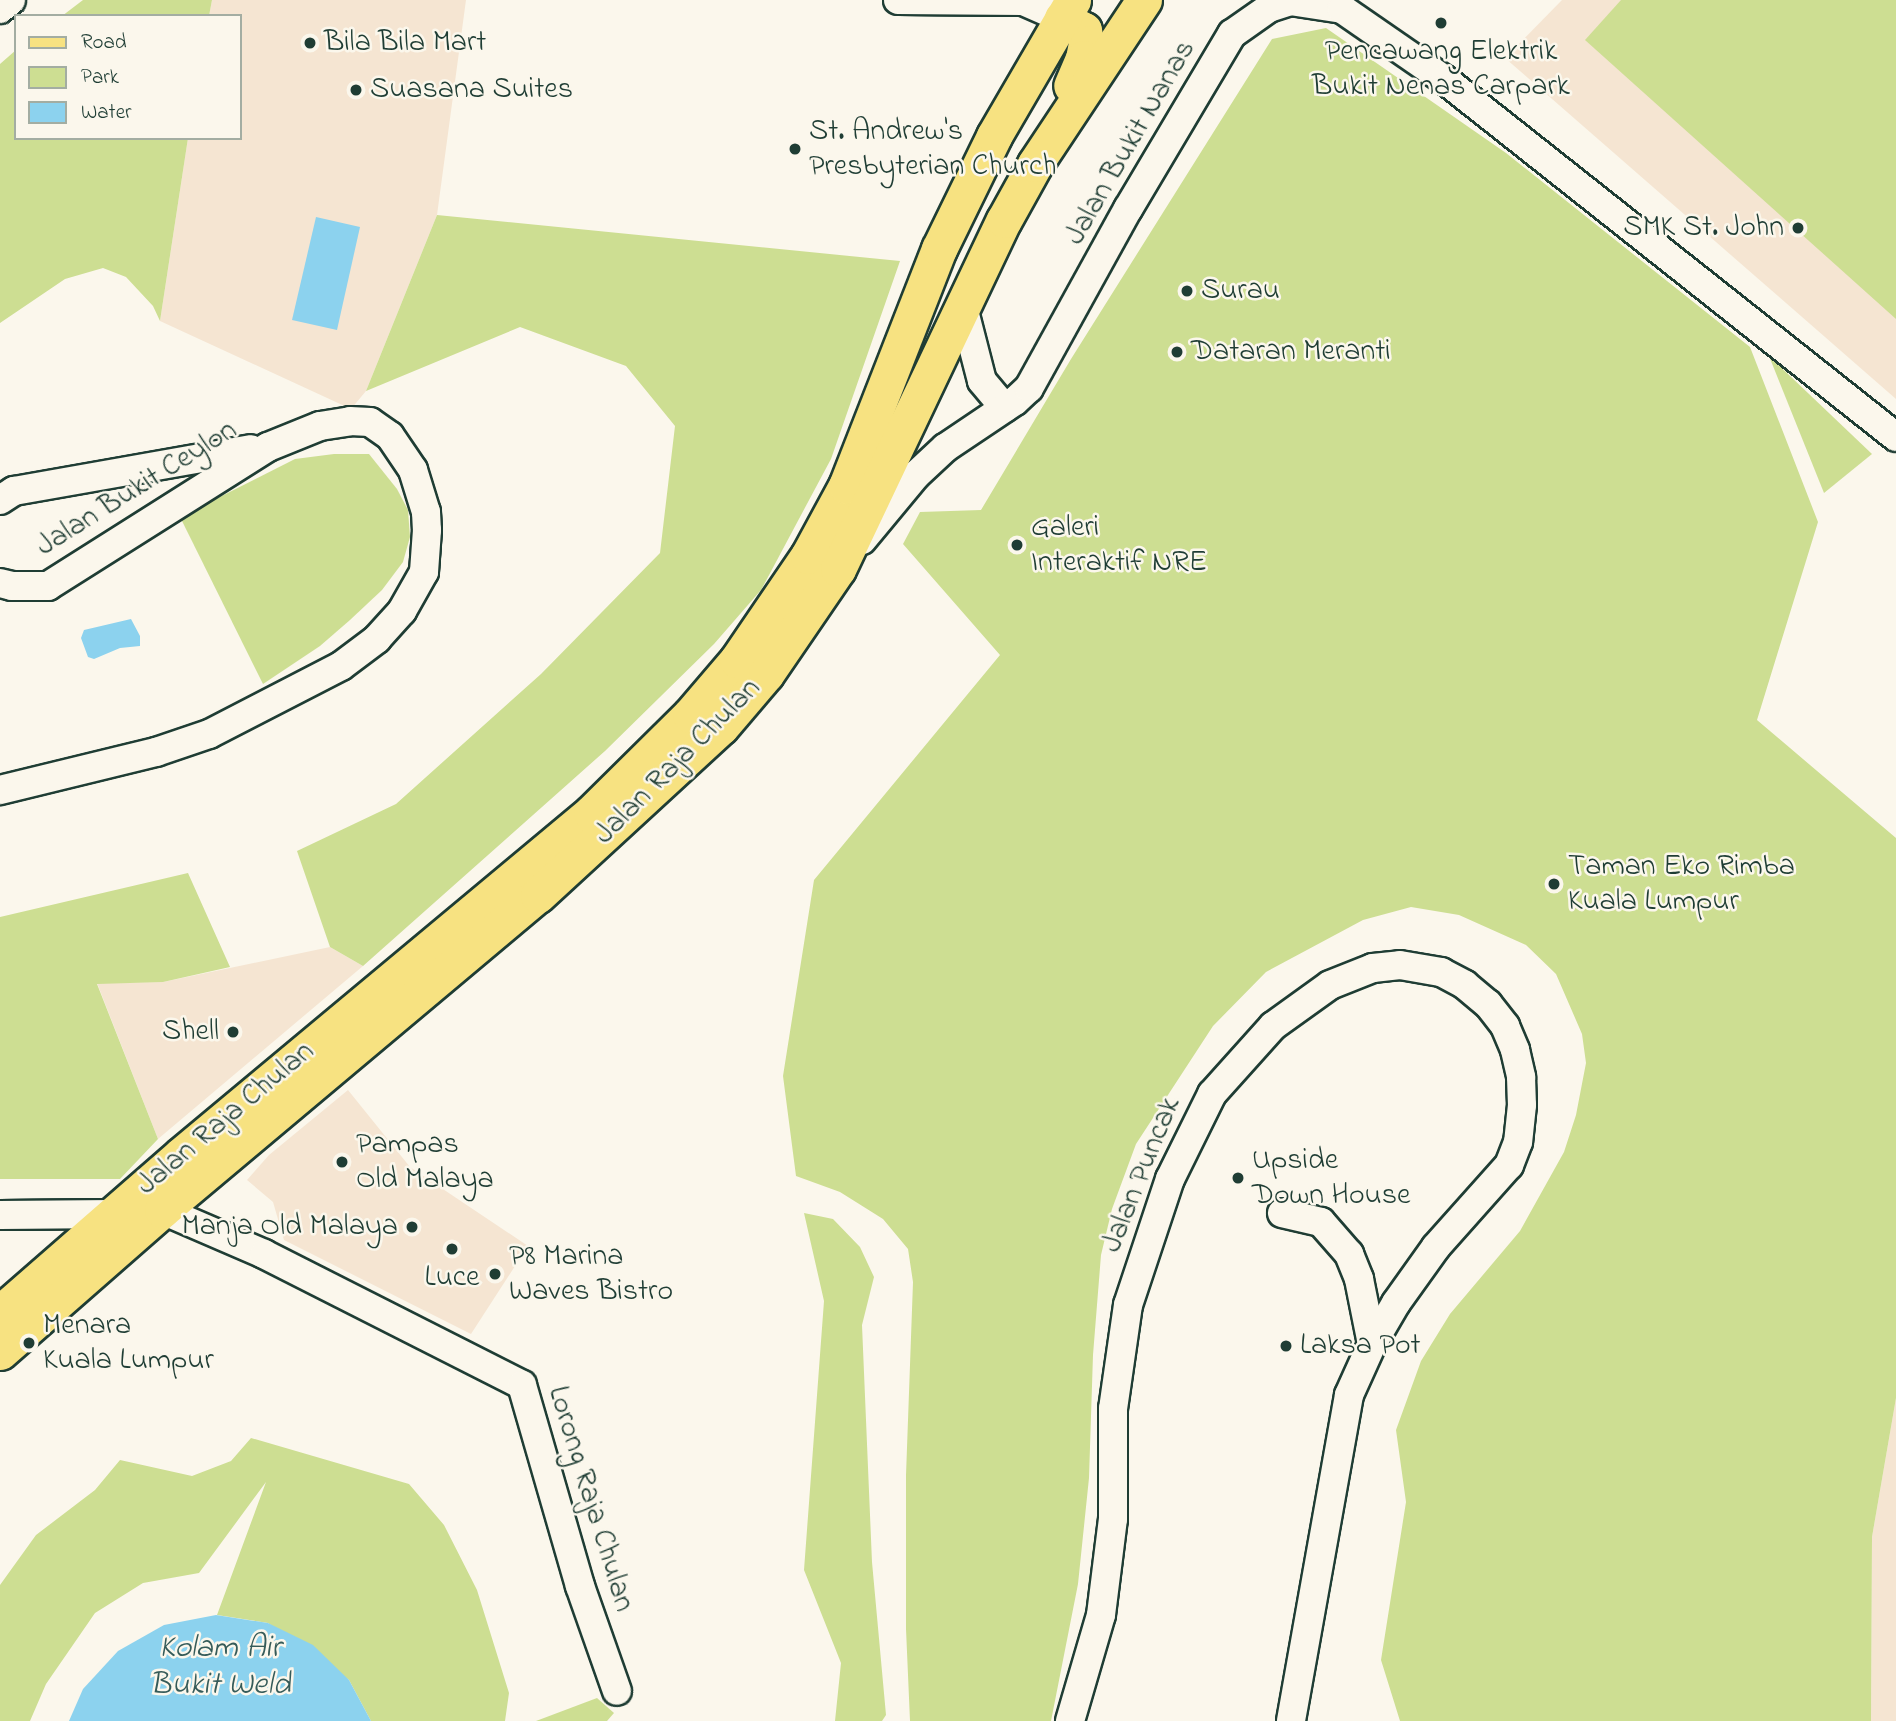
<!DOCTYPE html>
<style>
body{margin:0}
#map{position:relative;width:1896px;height:1721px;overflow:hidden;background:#fbf7ec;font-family:"Indie Flower",sans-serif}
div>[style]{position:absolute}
.built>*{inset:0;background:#f5e5d2}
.green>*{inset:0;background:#cdde92}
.water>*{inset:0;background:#8cd2ee}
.roads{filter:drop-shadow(2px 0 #1f3d34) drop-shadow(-2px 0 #1f3d34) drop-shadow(0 2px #1f3d34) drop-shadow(0 -2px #1f3d34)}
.minor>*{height:28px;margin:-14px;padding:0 14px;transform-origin:14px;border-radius:14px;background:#fbf7ec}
.major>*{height:35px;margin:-17.5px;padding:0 17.5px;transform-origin:17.5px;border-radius:17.5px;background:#f7e281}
.dots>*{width:19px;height:19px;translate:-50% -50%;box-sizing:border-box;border:4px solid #fbf7ec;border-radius:50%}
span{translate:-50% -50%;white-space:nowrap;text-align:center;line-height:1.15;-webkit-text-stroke:5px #fbf7ec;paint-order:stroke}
.poi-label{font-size:30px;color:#1f3d34}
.left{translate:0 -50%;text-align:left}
.right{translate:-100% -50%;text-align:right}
.street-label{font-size:30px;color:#1f3d34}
.water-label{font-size:32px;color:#355b59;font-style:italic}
.legend{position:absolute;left:14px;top:14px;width:228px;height:126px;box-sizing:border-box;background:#fbf7ec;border:2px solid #a3ada2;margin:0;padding:9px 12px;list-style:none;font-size:21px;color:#1f3d34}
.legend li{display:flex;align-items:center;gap:14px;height:35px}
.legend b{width:35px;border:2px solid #a3ada2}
</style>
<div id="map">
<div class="built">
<div style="clip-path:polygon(212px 0,466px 0,437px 215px,366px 391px,351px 409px,160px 321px,188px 138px,240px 138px,240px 16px,209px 16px)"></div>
<div style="clip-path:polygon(1562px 0,1896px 0,1896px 399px,1505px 58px)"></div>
<div style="clip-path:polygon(330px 947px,363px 966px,158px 1139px,97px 983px,163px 982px)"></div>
<div style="clip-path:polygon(348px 1090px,410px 1167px,528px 1246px,471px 1334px,284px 1240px,273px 1202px,247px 1180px,269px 1155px)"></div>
<div style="clip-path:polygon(1896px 1398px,1896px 1721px,1871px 1721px,1872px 1537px)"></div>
</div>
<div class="green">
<div style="clip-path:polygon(83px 0,212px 0,209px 16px,62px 16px)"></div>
<div style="clip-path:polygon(1621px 0,1896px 0,1896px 319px,1585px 40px)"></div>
<div style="clip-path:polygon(1326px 28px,1506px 153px,1750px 347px,1818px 522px,1757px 720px,1896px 838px,1896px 1398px,1872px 1537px,1871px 1721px,1400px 1721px,1381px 1660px,1406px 1502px,1396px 1430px,1421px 1361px,1450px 1314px,1520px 1231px,1564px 1152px,1576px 1115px,1586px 1063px,1582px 1034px,1556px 974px,1526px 945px,1459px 915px,1411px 907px,1363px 920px,1266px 972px,1213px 1026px,1136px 1144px,1112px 1209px,1101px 1255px,1093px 1355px,1089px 1478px,1078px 1584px,1051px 1721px,910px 1721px,906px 1629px,906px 1475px,913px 1282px,908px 1249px,883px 1219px,840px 1192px,796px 1176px,783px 1076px,814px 880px,1000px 655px,903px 544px,920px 512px,981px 510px,1071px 359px,1272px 39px)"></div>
<div style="clip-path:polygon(16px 50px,16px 138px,188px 138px,160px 321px,153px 306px,126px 277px,103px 268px,65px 279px,0 323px,0 64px)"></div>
<div style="clip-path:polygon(437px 215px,900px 261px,831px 459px,761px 590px,714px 644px,605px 751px,363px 966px,330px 947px,297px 851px,396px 804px,541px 674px,660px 553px,675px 426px,626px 366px,520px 327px,366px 391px)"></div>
<div style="clip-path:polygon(1769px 356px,1872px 454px,1824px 493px)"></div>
<div style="clip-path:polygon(334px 454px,369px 454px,397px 489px,408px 510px,410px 537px,403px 562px,382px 590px,350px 620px,320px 646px,263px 684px,180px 517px,295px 459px)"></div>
<div style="clip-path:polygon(188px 873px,230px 967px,163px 982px,97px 984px,158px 1139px,120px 1179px,0 1179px,0 917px)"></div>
<div style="clip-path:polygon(804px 1213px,833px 1219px,860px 1247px,874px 1277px,862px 1325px,872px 1562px,886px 1715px,882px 1721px,835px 1721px,841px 1663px,804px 1570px,824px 1301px)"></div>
<div style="clip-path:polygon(251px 1438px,409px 1484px,444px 1525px,477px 1590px,509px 1693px,505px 1721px,371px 1721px,349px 1680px,268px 1623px,217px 1615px,266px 1482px,199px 1573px,143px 1583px,95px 1613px,46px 1684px,30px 1721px,0 1721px,0 1585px,36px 1535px,95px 1490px,120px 1460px,192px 1476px,231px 1461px)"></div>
<div style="clip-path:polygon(597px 1698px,614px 1713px,607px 1721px,536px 1721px)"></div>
</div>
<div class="water">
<div style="clip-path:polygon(316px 217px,360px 227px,337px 330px,292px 320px)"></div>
<div style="clip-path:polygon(131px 619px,140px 636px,140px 646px,120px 648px,94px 659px,88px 657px,81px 638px,84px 630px)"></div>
<div style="clip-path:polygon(216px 1615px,268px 1623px,313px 1645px,349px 1680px,371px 1721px,69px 1721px,83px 1689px,118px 1651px,164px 1625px)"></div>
</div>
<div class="roads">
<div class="minor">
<div style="left:898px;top:0;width:125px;rotate:0.5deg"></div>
<div style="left:1023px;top:1px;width:43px;rotate:23.6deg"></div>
<div style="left:0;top:9px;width:14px;rotate:-39deg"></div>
<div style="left:963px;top:307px;width:76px;rotate:75.6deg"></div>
<div style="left:982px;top:381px;width:35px;rotate:50deg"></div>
<div style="left:0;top:500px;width:17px;rotate:-33deg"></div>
<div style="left:14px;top:491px;width:241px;rotate:-10deg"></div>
<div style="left:862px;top:540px;width:85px;rotate:-50.3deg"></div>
<div style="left:916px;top:475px;width:40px;rotate:-43deg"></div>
<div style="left:945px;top:448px;width:84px;rotate:-33.9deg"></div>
<div style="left:1015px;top:401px;width:19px;rotate:-43deg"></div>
<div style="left:1029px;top:388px;width:205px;rotate:-61.1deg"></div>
<div style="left:1128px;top:209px;width:204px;rotate:-59.3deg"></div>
<div style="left:1232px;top:34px;width:45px;rotate:-35.1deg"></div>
<div style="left:1269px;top:8px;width:22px;rotate:-18deg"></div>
<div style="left:1290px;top:1px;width:53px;rotate:8.7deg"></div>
<div style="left:1342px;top:9px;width:125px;rotate:34.6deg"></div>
<div style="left:1445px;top:80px;width:575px;rotate:38.36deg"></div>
<div style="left:0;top:583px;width:12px;rotate:14deg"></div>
<div style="left:12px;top:586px;width:36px"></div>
<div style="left:48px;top:586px;width:260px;rotate:-32.3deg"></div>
<div style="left:268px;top:447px;width:56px;rotate:-22deg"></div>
<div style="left:320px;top:426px;width:30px;rotate:-9deg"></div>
<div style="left:350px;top:421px;width:20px;rotate:3deg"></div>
<div style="left:370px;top:422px;width:24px;rotate:35deg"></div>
<div style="left:390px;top:436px;width:41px;rotate:55.9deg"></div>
<div style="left:413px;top:470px;width:44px;rotate:72.8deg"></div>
<div style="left:426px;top:512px;width:18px;rotate:87deg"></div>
<div style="left:427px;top:530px;width:42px;rotate:94.1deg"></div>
<div style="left:424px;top:572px;width:45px;rotate:119.4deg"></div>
<div style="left:402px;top:611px;width:38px;rotate:132deg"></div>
<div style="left:377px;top:639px;width:45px;rotate:143.1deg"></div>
<div style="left:341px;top:666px;width:148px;rotate:152.7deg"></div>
<div style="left:209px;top:734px;width:56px;rotate:161.2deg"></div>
<div style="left:156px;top:752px;width:161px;rotate:166.3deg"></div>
<div style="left:162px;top:1210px;width:111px;rotate:23.3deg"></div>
<div style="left:264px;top:1254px;width:289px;rotate:26.9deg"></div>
<div style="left:522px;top:1385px;width:209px;rotate:73.9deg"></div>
<div style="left:580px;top:1586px;width:111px;rotate:70.6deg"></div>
<div style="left:1282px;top:1213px;width:40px;rotate:13deg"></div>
<div style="left:1321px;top:1222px;width:43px;rotate:48.8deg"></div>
<div style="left:1349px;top:1254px;width:27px;rotate:68deg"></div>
<div style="left:1359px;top:1279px;width:66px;rotate:78.7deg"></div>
<div style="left:0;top:1215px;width:114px;rotate:-0.5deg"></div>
<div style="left:1070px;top:1721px;width:110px;rotate:-73.7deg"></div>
<div style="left:1101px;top:1615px;width:97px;rotate:-82.9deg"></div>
<div style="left:1113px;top:1519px;width:110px;rotate:-90deg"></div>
<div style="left:1113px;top:1409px;width:105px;rotate:-81.8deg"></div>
<div style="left:1128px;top:1305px;width:133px;rotate:-71.6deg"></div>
<div style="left:1170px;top:1179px;width:95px;rotate:-63.7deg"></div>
<div style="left:1212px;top:1094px;width:91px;rotate:-48.1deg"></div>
<div style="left:1273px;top:1026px;width:70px;rotate:-35.7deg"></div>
<div style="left:1330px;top:985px;width:46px;rotate:-21.6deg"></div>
<div style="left:1373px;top:968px;width:27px;rotate:-6deg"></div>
<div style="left:1400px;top:965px;width:42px;rotate:9.7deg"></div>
<div style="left:1441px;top:972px;width:27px;rotate:28deg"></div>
<div style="left:1465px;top:985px;width:30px;rotate:40deg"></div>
<div style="left:1488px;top:1004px;width:28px;rotate:52deg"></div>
<div style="left:1505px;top:1026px;width:26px;rotate:67deg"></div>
<div style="left:1515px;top:1050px;width:28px;rotate:77deg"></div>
<div style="left:1521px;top:1077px;width:28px;rotate:88deg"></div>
<div style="left:1522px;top:1105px;width:37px;rotate:96deg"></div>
<div style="left:1518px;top:1142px;width:25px;rotate:111deg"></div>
<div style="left:1509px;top:1165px;width:110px;rotate:131.7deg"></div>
<div style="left:1436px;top:1247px;width:69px;rotate:125.5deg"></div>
<div style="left:1396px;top:1303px;width:48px;rotate:120.3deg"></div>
<div style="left:1372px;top:1344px;width:56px;rotate:114.3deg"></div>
<div style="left:1349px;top:1395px;width:331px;rotate:100.1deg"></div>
</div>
<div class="major">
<div style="left:1062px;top:18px;width:25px;rotate:29deg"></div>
<div style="left:1084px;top:30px;width:13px;rotate:81deg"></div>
<div style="left:1086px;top:43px;width:15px;rotate:101deg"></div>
<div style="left:1083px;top:58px;width:30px;rotate:113deg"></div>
<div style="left:0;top:1313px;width:240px;rotate:-41.1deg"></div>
<div style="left:181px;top:1155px;width:534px;rotate:-39.83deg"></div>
<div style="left:591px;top:813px;width:139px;rotate:-44.7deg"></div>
<div style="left:690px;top:715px;width:72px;rotate:-49.5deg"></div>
<div style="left:737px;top:660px;width:126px;rotate:-55.7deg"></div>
<div style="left:808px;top:556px;width:80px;rotate:-61.5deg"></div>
<div style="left:846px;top:486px;width:255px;rotate:-68.6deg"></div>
<div style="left:939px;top:249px;width:126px;rotate:-64deg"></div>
<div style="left:994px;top:136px;width:157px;rotate:-59.8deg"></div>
<div style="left:0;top:1352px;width:215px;rotate:-41.2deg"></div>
<div style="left:162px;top:1210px;width:491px;rotate:-40deg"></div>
<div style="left:538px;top:895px;width:248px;rotate:-42.6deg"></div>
<div style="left:721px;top:727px;width:70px;rotate:-49.7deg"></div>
<div style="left:766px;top:674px;width:127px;rotate:-55.6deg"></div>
<div style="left:838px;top:569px;width:386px;rotate:-64.6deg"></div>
<div style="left:1004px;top:220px;width:64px;rotate:-61deg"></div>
<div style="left:1035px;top:164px;width:197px;rotate:-56.4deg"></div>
</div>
</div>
<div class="dots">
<div style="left:1441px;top:23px;background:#1f3d34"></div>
<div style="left:310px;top:43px;background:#1f3d34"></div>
<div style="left:356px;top:90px;background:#1f3d34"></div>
<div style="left:795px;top:149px;background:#1f3d34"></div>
<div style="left:1798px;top:228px;background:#1f3d34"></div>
<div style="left:1187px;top:291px;background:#1f3d34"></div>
<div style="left:1177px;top:352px;background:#1f3d34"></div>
<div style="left:1017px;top:545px;background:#1f3d34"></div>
<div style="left:1554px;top:884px;background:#1f3d34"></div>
<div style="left:233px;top:1032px;background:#1f3d34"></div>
<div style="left:342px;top:1162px;background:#1f3d34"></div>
<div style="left:1238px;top:1178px;background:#1f3d34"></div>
<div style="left:412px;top:1227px;background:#1f3d34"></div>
<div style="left:452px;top:1249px;background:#1f3d34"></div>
<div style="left:495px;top:1274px;background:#1f3d34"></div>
<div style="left:29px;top:1343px;background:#1f3d34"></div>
<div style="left:1286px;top:1346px;background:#1f3d34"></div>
</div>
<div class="poi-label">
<span class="left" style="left:324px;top:43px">Bila Bila Mart</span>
<span style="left:1441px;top:69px">Pencawang Elektrik<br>Bukit Nenas Carpark</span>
<span class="left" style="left:370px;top:90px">Suasana Suites</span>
<span class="left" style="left:809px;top:149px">St. Andrew's<br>Presbyterian Church</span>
<span class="right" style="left:1784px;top:228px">SMK St. John</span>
<span class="left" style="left:1201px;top:291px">Surau</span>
<span class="left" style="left:1191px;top:352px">Dataran Meranti</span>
<span class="left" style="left:1031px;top:545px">Galeri<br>Interaktif NRE</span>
<span class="left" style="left:1568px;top:884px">Taman Eko Rimba<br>Kuala Lumpur</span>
<span class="right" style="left:219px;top:1032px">Shell</span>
<span class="left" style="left:356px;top:1162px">Pampas<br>Old Malaya</span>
<span class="left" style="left:1252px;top:1178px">Upside<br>Down House</span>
<span class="right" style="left:398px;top:1227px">Manja Old Malaya</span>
<span class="left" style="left:509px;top:1274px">P8 Marina<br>Waves Bistro</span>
<span style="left:452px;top:1278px">Luce</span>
<span class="left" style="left:43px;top:1343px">Menara<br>Kuala Lumpur</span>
<span class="left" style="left:1300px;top:1346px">Laksa Pot</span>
</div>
<div class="street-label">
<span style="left:1131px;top:143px;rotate:-60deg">Jalan Bukit Nanas</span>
<span style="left:137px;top:489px;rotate:-32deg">Jalan Bukit Ceylon</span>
<span style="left:678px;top:762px;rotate:-45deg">Jalan Raja Chulan</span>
<span style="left:226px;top:1119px;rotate:-40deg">Jalan Raja Chulan</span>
<span style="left:1142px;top:1175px;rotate:-68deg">Jalan Puncak</span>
<span style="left:590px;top:1499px;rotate:73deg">Lorong Raja Chulan</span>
</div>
<div class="water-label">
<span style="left:220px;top:1668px">Kolam Air<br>Bukit Weld</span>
</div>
<ul class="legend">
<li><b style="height:9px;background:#f7e281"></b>Road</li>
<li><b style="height:19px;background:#cdde92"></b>Park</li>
<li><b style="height:19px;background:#8cd2ee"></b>Water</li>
</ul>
</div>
